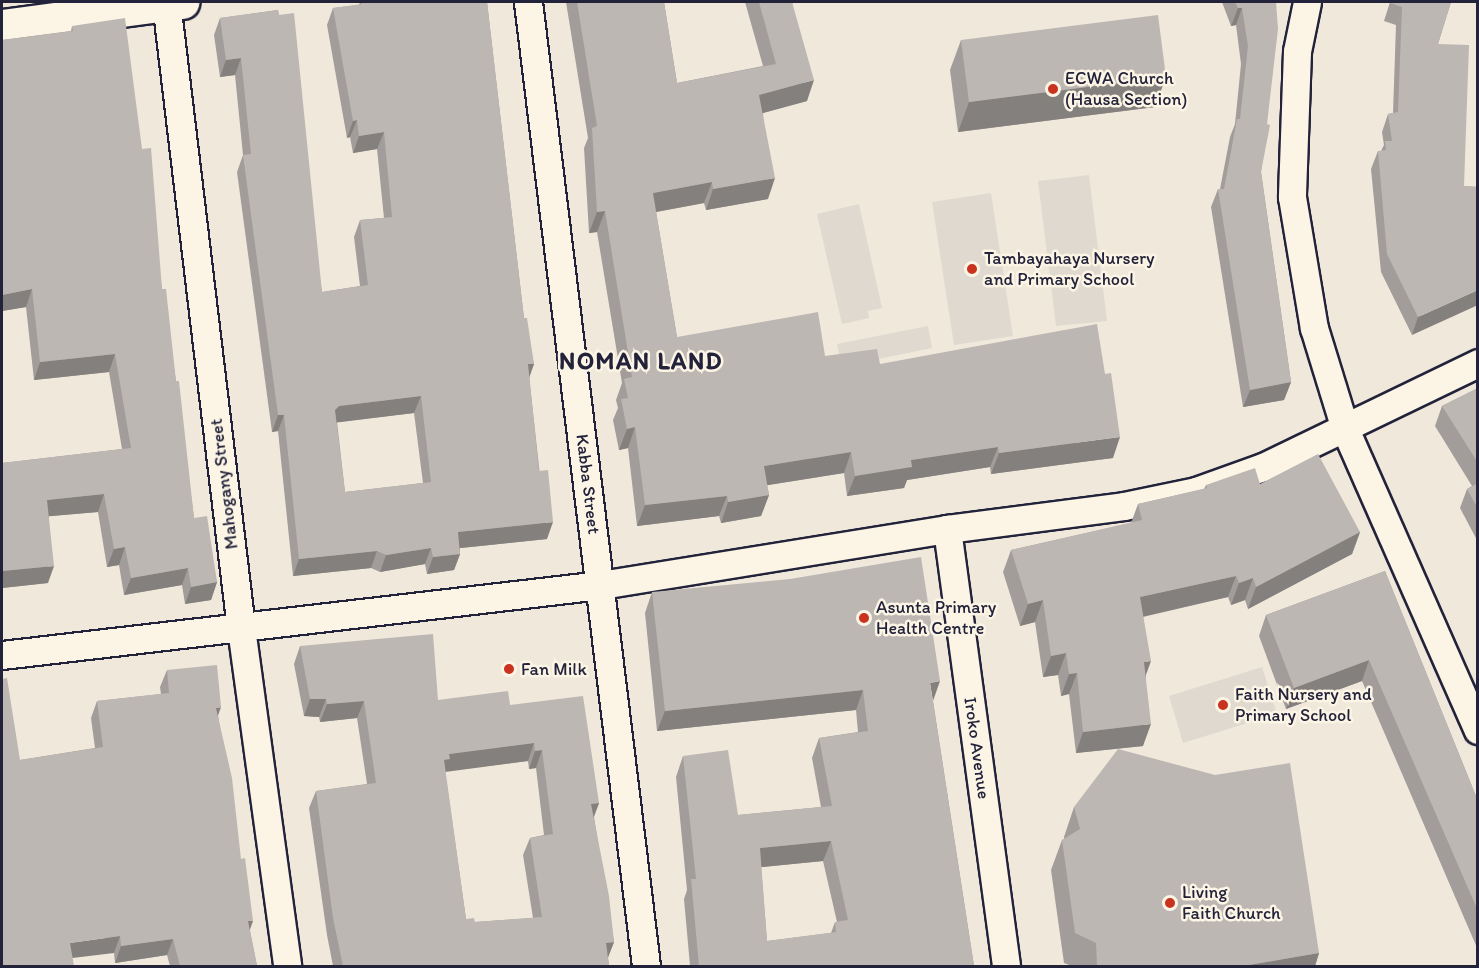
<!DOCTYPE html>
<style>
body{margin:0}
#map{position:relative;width:1479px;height:968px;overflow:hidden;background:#efe8db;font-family:Itim,sans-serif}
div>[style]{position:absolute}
.built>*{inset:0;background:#e0d9cf}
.roads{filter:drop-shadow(2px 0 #22223b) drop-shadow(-2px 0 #22223b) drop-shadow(0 2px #22223b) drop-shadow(0 -2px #22223b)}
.street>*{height:27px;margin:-13.5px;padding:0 13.5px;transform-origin:13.5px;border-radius:13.5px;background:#fcf5e5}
.secondary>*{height:33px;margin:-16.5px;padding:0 16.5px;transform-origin:16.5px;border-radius:16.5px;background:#fcf5e5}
.wall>*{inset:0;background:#a29d9a}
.shaded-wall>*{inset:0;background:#84807d}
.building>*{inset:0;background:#bcb7b3}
.dots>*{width:16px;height:16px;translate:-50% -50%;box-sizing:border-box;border:3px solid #fcf5e5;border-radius:50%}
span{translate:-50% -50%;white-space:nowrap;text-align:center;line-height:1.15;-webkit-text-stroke:5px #fcf5e5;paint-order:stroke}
.poi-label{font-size:18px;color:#22223b}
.left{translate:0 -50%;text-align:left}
.street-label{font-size:18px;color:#22223b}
.district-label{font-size:24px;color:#22223b;font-weight:700;letter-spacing:1.5px}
.frame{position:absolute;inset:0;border:3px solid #22223b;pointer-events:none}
</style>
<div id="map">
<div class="built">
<div style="clip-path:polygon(1089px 175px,1107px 321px,1056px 326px,1038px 181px)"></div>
<div style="clip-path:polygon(991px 193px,1013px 336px,954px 345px,932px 202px)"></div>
<div style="clip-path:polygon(859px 204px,882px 308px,868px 311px,869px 318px,842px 324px,817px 214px)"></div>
<div style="clip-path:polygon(928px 326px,932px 348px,859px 363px,843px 374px,837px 344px)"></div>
<div style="clip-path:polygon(1262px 667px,1277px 714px,1183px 743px,1169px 696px)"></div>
</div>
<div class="roads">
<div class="street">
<div style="left:166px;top:2px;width:630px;rotate:83.17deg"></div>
<div style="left:241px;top:628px;width:341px;rotate:82.2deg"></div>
<div style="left:528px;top:2px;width:971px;rotate:83.02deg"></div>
<div style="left:1307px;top:2px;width:50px;rotate:101.5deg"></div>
<div style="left:1297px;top:51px;width:146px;rotate:92deg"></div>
<div style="left:1292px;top:197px;width:133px;rotate:80.5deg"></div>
<div style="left:1314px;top:328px;width:106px;rotate:72.9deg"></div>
<div style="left:1345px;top:429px;width:329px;rotate:66.2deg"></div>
<div style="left:947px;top:529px;width:441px;rotate:82.3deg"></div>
<div style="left:2px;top:655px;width:603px;rotate:-6.67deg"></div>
<div style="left:601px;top:585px;width:351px;rotate:-9.2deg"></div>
<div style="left:947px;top:529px;width:178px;rotate:-7.4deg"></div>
<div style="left:1124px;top:506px;width:74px;rotate:-11.8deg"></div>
<div style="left:1196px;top:491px;width:71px;rotate:-19.7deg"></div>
<div style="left:1263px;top:467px;width:239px;rotate:-25.8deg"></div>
</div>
<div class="secondary">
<div style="left:2px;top:26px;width:182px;rotate:-7.6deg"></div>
</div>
</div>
<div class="wall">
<div style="clip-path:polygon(evenodd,360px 2px,487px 2px,524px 318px,534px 364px,529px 376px,547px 539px,460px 548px,460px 554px,454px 570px,427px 574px,425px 564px,380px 572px,371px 568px,293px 576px,278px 431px,272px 432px,237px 172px,243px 155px,235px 75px,220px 77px,214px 35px,220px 18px,278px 10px,322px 292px,360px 286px,354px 237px,360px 220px,384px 218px,377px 149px,353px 153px,350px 137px,347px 138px,327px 25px,333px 8px,359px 5px,360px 2px,414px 413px,423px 483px,345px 492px,337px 422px,414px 413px)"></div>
<div style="clip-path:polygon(566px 2px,664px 2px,677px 83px,763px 66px,745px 2px,792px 2px,807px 101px,763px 113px,768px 199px,706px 210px,704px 203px,656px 212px,677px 337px,880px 364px,1113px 458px,991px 474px,990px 467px,907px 480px,904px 488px,847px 496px,844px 473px,767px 485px,769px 495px,761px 516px,721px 523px,719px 516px,637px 526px,628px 448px,619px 450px,613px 420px,618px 408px,616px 400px,622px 383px,597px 232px,589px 233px,584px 148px,588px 138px)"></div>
<div style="clip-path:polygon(1222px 2px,1276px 2px,1261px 172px,1291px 382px,1284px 400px,1243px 407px,1211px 207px,1218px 189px,1220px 189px,1230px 137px,1235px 124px,1241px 64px,1236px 25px,1231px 26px)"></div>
<div style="clip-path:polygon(1390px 2px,1451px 2px,1438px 44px,1464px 186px,1478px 187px,1412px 335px,1381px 272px,1371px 169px,1378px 151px,1381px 151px,1384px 145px,1382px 132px,1388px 114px,1393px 113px,1396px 25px,1384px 21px)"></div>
<div style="clip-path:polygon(72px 26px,142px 149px,162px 289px,176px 381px,194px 518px,217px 582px,211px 600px,185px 604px,182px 585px,124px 595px,119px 565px,107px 567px,98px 512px,49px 516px,48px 583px,2px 588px,2px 463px,122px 449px,109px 372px,34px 380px,26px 307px,2px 311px,2px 40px,71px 31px)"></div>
<div style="clip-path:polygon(961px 40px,1155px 107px,958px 132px,950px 70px)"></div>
<div style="clip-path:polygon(1478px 388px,1478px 542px,1460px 508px,1467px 489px,1472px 486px,1435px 426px,1442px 406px)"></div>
<div style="clip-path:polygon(1260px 484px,1360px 532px,1352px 554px,1248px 609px,1245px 600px,1231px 605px,1228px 597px,1143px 617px,1146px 675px,1143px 746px,1076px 753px,1069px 694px,1061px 696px,1058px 675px,1043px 677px,1035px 622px,1020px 626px,1003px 572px,1011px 550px,1131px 523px,1138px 504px,1204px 489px,1206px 485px)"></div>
<div style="clip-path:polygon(1385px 571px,1478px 801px,1478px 950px,1362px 681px,1286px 709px,1259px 636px,1266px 615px)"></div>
<div style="clip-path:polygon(evenodd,652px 592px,933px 701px,974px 966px,690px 966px,684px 899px,687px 890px,676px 777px,683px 756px,738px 815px,821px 807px,812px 758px,819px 738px,858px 732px,856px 710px,657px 731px,645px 613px,652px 592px,823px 861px,837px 922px,835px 922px,831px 933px,767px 941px,761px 867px,823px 861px)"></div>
<div style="clip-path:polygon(evenodd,300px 646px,438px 700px,510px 705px,599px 803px,594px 817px,614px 942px,608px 957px,609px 966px,333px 966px,327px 935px,309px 808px,316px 791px,367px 784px,357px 718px,320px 722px,319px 717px,304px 716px,294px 664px,300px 646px,528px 761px,529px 769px,536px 768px,544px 835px,530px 838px,523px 855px,533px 918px,475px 922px,466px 919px,445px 771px,528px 761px)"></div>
<div style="clip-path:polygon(167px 670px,218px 715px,250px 931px,257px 966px,170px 966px,167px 955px,115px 963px,114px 953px,20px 760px,95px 748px,91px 718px,97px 701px,161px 694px,160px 687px)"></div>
<div style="clip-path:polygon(1074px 807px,1319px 953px,1315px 966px,1072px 966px,1064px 963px,1051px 870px,1062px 840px,1064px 839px,1064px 837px)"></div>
</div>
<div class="shaded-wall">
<div style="clip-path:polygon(1238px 8px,1242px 8px,1236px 25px,1231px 26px)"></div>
<div style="clip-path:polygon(241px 58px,235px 75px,220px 77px,226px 60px)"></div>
<div style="clip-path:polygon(1166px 77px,1155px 107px,958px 132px,969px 102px)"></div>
<div style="clip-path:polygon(814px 80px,807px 101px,752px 116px,759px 95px)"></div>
<div style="clip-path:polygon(357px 120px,350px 137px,347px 138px,353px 121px)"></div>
<div style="clip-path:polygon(384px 132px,377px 149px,353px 153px,359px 136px)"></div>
<div style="clip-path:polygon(775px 178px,768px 199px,706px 210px,713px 189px)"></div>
<div style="clip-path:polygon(712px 182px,704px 203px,645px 214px,653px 193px)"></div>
<div style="clip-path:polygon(605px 211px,597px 232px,589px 233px,597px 212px)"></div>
<div style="clip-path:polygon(32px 289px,26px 307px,2px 311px,2px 295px)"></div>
<div style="clip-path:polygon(1478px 290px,1478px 305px,1412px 335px,1418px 317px)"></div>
<div style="clip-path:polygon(115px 354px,109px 372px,34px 380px,40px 362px)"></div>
<div style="clip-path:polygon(528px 364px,534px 364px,528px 381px)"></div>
<div style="clip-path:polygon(1291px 382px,1284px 400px,1243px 407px,1250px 390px)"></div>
<div style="clip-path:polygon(421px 396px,414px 413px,333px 423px,335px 410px,339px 406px)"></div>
<div style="clip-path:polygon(278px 415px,284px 415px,278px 431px,272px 432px)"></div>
<div style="clip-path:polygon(635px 427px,628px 448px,619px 450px,627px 429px)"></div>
<div style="clip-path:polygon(1120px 437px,1113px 458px,991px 474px,999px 453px)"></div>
<div style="clip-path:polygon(998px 447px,990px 467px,907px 480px,904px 488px,847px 496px,855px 476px,911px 460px)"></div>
<div style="clip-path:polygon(851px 452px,844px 473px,756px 487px,764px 466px)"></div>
<div style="clip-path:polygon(104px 494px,98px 512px,41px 517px,47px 500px)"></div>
<div style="clip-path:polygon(769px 495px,761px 516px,721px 523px,728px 502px)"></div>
<div style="clip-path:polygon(727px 496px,719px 516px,637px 526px,645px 505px)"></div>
<div style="clip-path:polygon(553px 522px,547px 539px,451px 549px,458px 532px)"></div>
<div style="clip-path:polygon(1360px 532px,1352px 554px,1248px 609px,1256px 587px)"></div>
<div style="clip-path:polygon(125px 547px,119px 565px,107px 567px,114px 549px)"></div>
<div style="clip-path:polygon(431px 548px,425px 564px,380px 572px,386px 555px)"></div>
<div style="clip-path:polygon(377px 551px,371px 568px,293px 576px,299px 559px)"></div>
<div style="clip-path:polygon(460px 554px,454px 570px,427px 574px,433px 557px)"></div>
<div style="clip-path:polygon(54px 566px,48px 583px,2px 588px,2px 571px)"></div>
<div style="clip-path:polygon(188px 568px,182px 585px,124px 595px,131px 578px)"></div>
<div style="clip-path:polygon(1236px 576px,1228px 597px,1132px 619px,1140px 597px)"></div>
<div style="clip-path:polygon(1253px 578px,1245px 600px,1231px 605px,1239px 583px)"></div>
<div style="clip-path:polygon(217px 582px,211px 600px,185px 604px,191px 587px)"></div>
<div style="clip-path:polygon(1043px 600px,1035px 622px,1020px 626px,1028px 604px)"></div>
<div style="clip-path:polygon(1066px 653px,1058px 675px,1043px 677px,1051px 656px)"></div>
<div style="clip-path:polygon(1369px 660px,1362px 681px,1286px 709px,1294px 688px)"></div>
<div style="clip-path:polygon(1151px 661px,1143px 683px,1144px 662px)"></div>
<div style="clip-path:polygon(1077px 673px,1069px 694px,1061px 696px,1069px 674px)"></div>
<div style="clip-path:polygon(940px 681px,933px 701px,930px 683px)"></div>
<div style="clip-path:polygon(863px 690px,856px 710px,657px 731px,665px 711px)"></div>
<div style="clip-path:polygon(310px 699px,326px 699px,319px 717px,304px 716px)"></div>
<div style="clip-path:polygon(364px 701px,357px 718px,320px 722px,327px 704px)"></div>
<div style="clip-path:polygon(221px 707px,215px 724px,216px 708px)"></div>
<div style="clip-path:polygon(1151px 724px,1143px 746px,1076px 753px,1083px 732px)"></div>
<div style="clip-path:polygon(534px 743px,528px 761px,445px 772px,444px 760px,449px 754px)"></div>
<div style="clip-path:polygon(542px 750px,536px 768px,529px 769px,535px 751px)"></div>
<div style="clip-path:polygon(599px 803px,592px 821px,591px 804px)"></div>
<div style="clip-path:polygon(831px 841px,823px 861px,753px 868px,760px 848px)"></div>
<div style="clip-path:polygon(248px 921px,253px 921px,247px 938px)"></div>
<div style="clip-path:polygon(120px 936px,114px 953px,64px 959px,70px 943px)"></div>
<div style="clip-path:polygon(173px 939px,167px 955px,115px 963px,121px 946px)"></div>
<div style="clip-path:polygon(614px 942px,607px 960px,606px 943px)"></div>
<div style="clip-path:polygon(1319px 953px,1315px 966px,1247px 966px,1249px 965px)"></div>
</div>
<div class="building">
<div style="clip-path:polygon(evenodd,361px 2px,487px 2px,524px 318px,527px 318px,534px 364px,528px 364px,539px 471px,548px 470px,553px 522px,458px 532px,460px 554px,433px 557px,431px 548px,386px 555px,377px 551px,299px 559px,284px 415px,278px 415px,243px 155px,251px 154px,241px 58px,226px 60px,220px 18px,278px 10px,279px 15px,294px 13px,322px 292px,368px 285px,360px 220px,392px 217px,384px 132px,359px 136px,357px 120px,353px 121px,333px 8px,362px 4px,361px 2px,421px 396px,431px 482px,345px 492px,335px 410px,339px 406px,421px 396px)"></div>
<div style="clip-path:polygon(577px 2px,664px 2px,677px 83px,776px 64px,759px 2px,792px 2px,814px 80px,759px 95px,775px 178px,713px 189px,712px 182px,653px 193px,677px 337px,818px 312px,825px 356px,877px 349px,880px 364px,1097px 324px,1105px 374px,1111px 373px,1120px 437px,999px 453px,998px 447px,911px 460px,912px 467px,855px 476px,851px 452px,764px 466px,769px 495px,728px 502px,727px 496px,645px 505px,635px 427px,627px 429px,621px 399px,628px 398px,624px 379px,632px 377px,605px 211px,597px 212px,592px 128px,597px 126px)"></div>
<div style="clip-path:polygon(1235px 2px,1276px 2px,1278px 29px,1267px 124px,1270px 125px,1261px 172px,1291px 382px,1250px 390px,1218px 189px,1224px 189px,1237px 119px,1240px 119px,1248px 46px,1242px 8px,1238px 8px)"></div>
<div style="clip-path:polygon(1391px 2px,1451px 2px,1438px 44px,1469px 45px,1464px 186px,1478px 187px,1478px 290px,1418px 317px,1387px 254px,1378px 151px,1386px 150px,1385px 141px,1392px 141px,1388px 114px,1398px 112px,1402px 7px,1390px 3px)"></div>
<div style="clip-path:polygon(1158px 15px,1166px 77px,969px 102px,961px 40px)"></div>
<div style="clip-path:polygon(125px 18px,142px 149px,151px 148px,162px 289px,166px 289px,176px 381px,179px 381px,194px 518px,207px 516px,217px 582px,191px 587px,188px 568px,131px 578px,125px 547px,114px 549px,104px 494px,47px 500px,54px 566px,2px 571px,2px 463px,131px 448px,115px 354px,40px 362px,32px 289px,2px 295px,2px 40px,73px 31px,72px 26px)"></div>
<div style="clip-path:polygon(1478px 388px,1478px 463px,1442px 406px)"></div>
<div style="clip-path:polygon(1318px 454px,1360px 532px,1256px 587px,1253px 578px,1239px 583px,1236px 576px,1140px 597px,1151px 661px,1144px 662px,1151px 724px,1083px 732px,1077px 673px,1069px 674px,1066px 653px,1051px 656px,1043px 600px,1028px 604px,1011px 550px,1142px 520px,1138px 504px,1207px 488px,1206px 485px,1255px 468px,1260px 484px)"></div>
<div style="clip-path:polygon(1478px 483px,1478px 509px,1467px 489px)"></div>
<div style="clip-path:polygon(evenodd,921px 557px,940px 681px,930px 683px,974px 966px,699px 966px,691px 879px,696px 879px,683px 756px,728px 750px,738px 815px,832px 806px,819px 738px,868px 731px,863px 690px,665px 711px,652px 592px,790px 579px,921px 557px,831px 841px,848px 920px,835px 922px,836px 932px,767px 941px,760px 848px,831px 841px)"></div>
<div style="clip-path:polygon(1385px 571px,1478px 801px,1478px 911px,1369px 660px,1294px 688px,1266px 615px)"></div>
<div style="clip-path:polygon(evenodd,433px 634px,438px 700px,508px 691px,510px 705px,583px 696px,599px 803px,591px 804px,609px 896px,614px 942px,606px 943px,609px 966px,343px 966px,333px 918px,316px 791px,376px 783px,364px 701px,327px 704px,326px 699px,310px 699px,300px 646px,433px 634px,534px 743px,535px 751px,542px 750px,553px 834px,530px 838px,542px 917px,475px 922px,474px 918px,466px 919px,444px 760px,450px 759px,449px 754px,534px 743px)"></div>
<div style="clip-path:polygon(217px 665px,221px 707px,216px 708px,232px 778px,241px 859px,245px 858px,253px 921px,248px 921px,257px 966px,180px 966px,173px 939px,121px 946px,120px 936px,70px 943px,74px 966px,2px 966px,2px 679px,7px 678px,20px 760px,103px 747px,97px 701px,169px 693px,167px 670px)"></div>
<div style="clip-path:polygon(1118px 749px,1215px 775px,1290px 763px,1319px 953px,1249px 965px,1247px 966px,1097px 966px,1096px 943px,1075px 933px,1062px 840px,1080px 829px,1074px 807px)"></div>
</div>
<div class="dots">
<div style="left:1053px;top:89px;background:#c8321e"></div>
<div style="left:972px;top:269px;background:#c8321e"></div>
<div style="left:864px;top:618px;background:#c8321e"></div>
<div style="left:509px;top:669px;background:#c8321e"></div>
<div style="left:1223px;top:705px;background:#c8321e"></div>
<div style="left:1170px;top:903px;background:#c8321e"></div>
</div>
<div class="poi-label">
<span class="left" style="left:1065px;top:89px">ECWA Church<br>(Hausa Section)</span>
<span class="left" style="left:984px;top:269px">Tambayahaya Nursery<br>and Primary School</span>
<span class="left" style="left:876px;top:618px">Asunta Primary<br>Health Centre</span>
<span class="left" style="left:521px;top:669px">Fan Milk</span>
<span class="left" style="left:1235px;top:705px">Faith Nursery and<br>Primary School</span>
<span class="left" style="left:1182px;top:903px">Living<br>Faith Church</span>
</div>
<div class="street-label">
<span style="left:224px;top:484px;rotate:-97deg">Mahogany Street</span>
<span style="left:588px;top:484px;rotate:83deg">Kabba Street</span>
<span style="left:977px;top:748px;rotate:82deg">Iroko Avenue</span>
</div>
<div class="district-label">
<span style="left:641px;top:361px">NOMAN LAND</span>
</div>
<div class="frame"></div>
</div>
